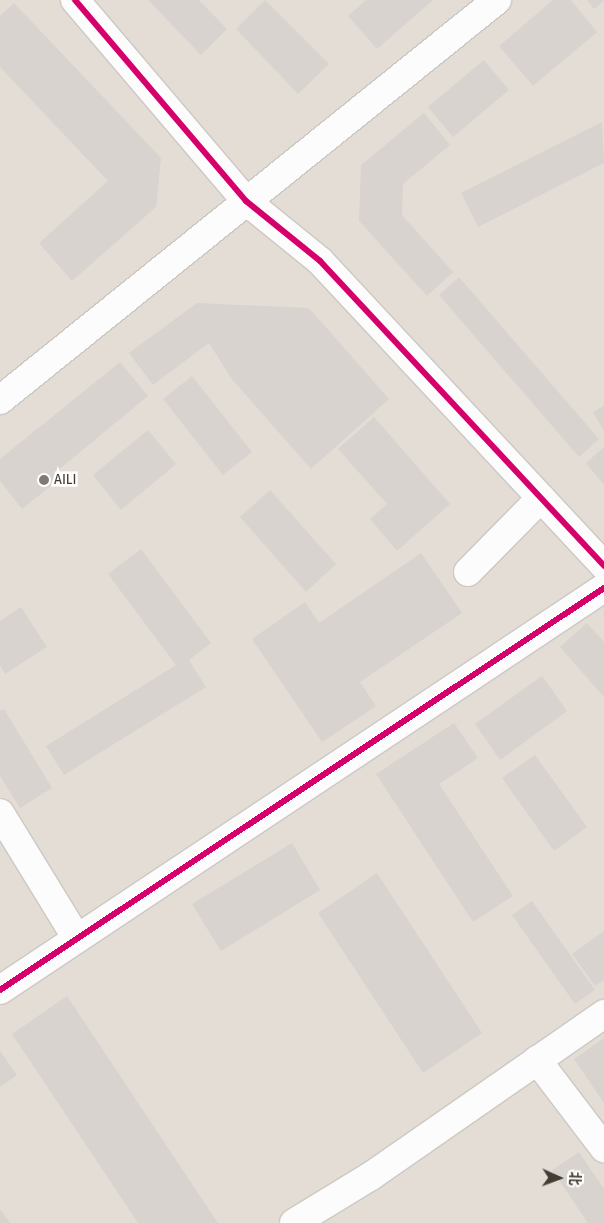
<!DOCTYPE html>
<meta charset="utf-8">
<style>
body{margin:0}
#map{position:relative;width:604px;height:1223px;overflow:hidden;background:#f0ece8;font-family:"Fira Sans Condensed","Noto Sans SC",sans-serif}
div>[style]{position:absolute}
.residential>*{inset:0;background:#e4ddd5}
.building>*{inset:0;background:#d8d3cf}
.roads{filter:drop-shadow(1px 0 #ccc8c4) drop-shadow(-1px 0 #ccc8c4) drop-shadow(0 1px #ccc8c4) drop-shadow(0 -1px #ccc8c4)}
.minor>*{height:28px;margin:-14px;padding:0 14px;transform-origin:14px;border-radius:14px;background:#fdfcfc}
.cycleway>*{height:6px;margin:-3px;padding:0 3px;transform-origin:3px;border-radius:3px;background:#d6006c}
.dots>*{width:14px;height:14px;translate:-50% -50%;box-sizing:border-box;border:2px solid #fff;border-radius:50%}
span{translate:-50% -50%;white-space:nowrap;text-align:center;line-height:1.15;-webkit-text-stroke:5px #fff;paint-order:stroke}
.poi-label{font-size:15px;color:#453d34}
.left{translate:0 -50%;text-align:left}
.north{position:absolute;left:534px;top:1153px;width:50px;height:50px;-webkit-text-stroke:4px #fff;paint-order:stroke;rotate:92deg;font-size:14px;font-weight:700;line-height:20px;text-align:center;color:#453d34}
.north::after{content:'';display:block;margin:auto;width:18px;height:22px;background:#453d34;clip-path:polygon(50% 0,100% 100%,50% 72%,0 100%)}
</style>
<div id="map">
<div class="residential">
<div style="clip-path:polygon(0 0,604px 0,604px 1223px,0 1223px)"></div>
</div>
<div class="building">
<div style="clip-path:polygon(148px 0,199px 0,227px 29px,201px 55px)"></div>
<div style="clip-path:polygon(265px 0,329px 64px,298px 94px,236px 29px)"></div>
<div style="clip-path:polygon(366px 0,433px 0,377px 49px,348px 16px)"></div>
<div style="clip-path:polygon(553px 0,571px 0,597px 32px,533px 86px,499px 46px)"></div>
<div style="clip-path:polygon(587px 0,604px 0,604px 1px,594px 9px)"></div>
<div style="clip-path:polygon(14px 3px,161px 158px,156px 207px,72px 281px,39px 243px,108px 181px,0 67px,0 16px)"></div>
<div style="clip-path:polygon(484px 60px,509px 90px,453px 137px,428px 107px)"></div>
<div style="clip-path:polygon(424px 113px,450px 145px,403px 184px,402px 215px,453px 272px,427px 296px,359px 221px,361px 165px)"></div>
<div style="clip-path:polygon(602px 122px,604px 163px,478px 227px,461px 193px)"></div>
<div style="clip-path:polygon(459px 277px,599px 439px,579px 457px,439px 295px)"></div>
<div style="clip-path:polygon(197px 303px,309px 308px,389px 399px,311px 469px,231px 378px,209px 343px,153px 385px,129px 353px)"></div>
<div style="clip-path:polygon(120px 362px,148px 396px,57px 471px,62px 477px,22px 509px,0 481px,0 459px)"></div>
<div style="clip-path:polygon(192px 376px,252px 452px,223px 475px,163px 399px)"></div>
<div style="clip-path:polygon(604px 406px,604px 431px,593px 412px)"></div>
<div style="clip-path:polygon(374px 417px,450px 504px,397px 551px,370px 519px,387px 504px,338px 449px)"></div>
<div style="clip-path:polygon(148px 430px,176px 464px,121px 510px,93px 475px)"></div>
<div style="clip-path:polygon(604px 447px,604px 485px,586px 463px)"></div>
<div style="clip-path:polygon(270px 490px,336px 564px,306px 592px,240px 517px)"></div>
<div style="clip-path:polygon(141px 549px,211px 643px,189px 660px,206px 687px,64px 775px,46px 746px,176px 665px,108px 574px)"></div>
<div style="clip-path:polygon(421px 553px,462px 613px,360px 682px,376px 706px,322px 742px,252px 639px,305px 602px,319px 623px)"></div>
<div style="clip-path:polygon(21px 607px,47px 647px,5px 674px,0 665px,0 621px)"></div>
<div style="clip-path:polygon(587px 623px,604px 642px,604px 697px,560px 647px)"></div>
<div style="clip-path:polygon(542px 676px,567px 711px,500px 760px,475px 724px)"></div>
<div style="clip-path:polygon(4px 709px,52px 788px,20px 808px,0 776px,0 711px)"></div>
<div style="clip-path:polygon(454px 723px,478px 758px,439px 784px,513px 896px,473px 922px,376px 774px)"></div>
<div style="clip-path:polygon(535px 755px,587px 827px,554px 851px,502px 778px)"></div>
<div style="clip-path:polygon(292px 843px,320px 890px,221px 951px,192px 904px)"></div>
<div style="clip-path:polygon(377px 873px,482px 1033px,423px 1073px,318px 913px)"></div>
<div style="clip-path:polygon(532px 901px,595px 990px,575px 1004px,512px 915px)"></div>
<div style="clip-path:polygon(604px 931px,604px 980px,595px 986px,572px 954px)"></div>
<div style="clip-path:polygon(67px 996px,218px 1223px,138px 1223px,12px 1034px)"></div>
<div style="clip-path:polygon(604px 1038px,604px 1103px,574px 1059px)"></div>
<div style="clip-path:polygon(0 1051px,17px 1075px,0 1087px)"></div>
<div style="clip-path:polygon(579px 1152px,604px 1189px,604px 1223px,588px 1223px,552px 1170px)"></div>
<div style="clip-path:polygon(0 1209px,10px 1223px,0 1223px)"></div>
</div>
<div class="roads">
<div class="minor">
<div style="left:75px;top:0;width:264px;rotate:49.6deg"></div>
<div style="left:246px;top:201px;width:95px;rotate:39deg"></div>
<div style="left:320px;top:261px;width:417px;rotate:47deg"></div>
<div style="left:0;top:400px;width:638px;rotate:-38.83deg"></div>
<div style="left:468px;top:572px;width:104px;rotate:-45.4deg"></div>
<div style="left:0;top:813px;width:145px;rotate:58.5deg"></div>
<div style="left:0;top:990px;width:726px;rotate:-33.65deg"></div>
<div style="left:537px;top:1060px;width:111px;rotate:52.7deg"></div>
<div style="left:294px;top:1223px;width:90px;rotate:-31.4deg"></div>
<div style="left:371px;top:1176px;width:284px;rotate:-34.8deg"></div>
</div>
</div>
<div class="cycleway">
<div style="left:75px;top:0;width:264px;rotate:49.6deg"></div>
<div style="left:246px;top:201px;width:95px;rotate:39deg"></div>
<div style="left:320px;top:261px;width:417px;rotate:47deg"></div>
<div style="left:0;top:990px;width:726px;rotate:-33.65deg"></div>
</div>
<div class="dots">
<div style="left:44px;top:480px;background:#817a73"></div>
</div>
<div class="poi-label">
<span class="left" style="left:54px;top:480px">AILI</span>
</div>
<div class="north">北</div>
</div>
